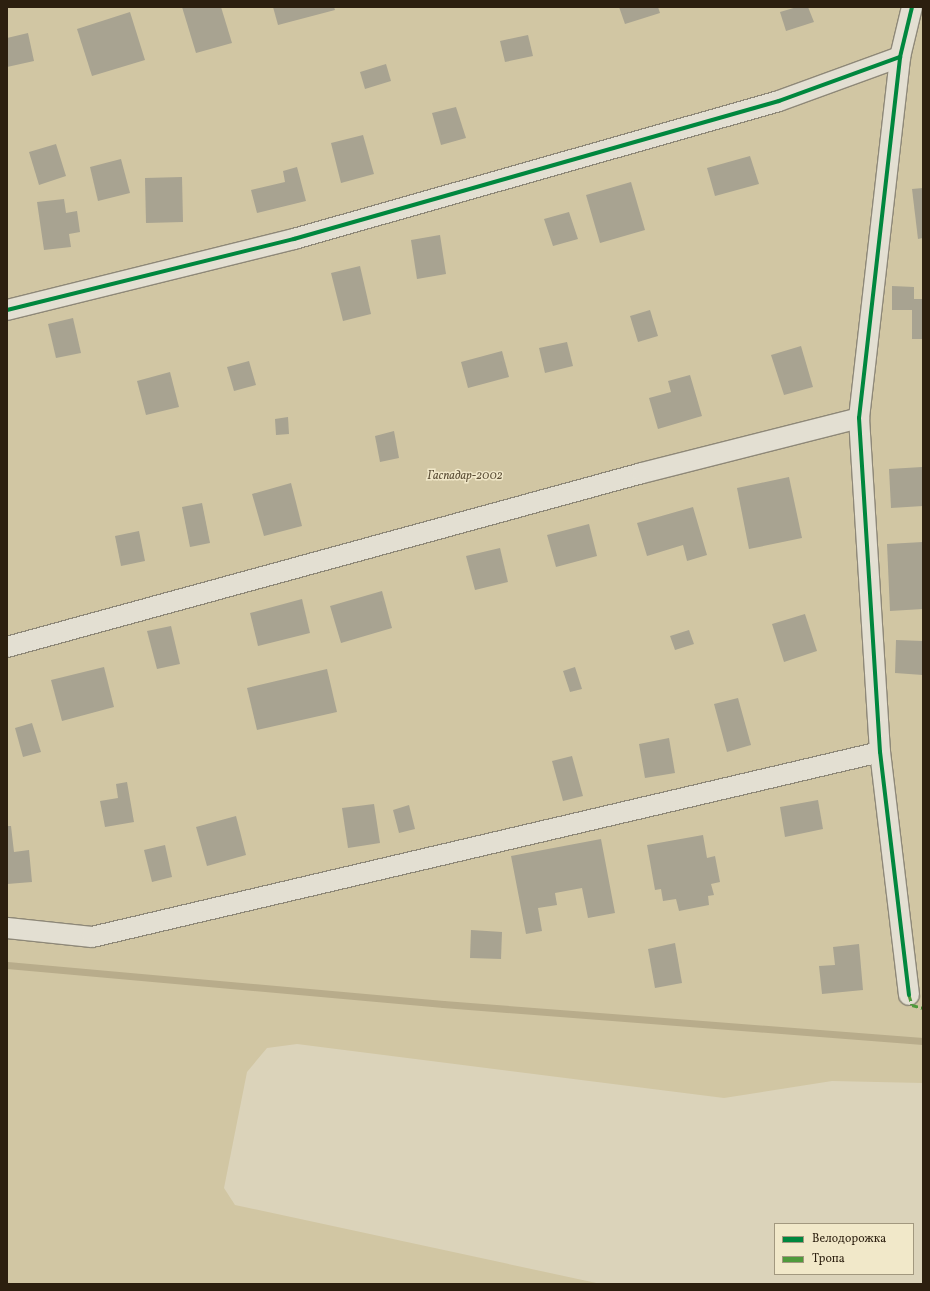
<!DOCTYPE html>
<meta charset="utf-8">
<style>
body{margin:0}
#map{position:relative;width:930px;height:1291px;overflow:hidden;background:#dbd3ba;font-family:Vollkorn,serif}
div>[style]{position:absolute}
.green>*{inset:0;background:#d1c6a3}
.stream>*{height:7px;margin:-3.5px;padding:0 3.5px;transform-origin:3.5px;border-radius:3.5px;background:#b8ac8b}
.building>*{inset:0;background:#a8a391}
.roads{filter:drop-shadow(1px 0 #8e8878) drop-shadow(-1px 0 #8e8878) drop-shadow(0 1px #8e8878) drop-shadow(0 -1px #8e8878)}
.minor>*{height:20px;margin:-10px;padding:0 10px;transform-origin:10px;border-radius:10px;background:#e3dfd2}
.quiet>*{height:3px;margin-top:-1.5px;transform-origin:0;background:repeating-linear-gradient(90deg,#4f9a3c 0 6px,transparent 0 9px)}
.cycleway>*{height:4px;margin:-2px;padding:0 2px;transform-origin:2px;border-radius:2px;background:#00873e}
span{translate:-50% -50%;white-space:nowrap;text-align:center;line-height:1.15;-webkit-text-stroke:3px #f1e8c9;paint-order:stroke}
.park-label{font-size:12px;color:#5b4e36;font-style:italic}
.frame{position:absolute;inset:0;border:8px solid #2c1f0f;pointer-events:none}
.legend{position:absolute;left:774px;top:1223px;width:140px;height:52px;box-sizing:border-box;background:#f1e8c9;border:1px solid #a2987f;margin:0;padding:5px 7px;list-style:none;font-size:12px;color:#2c1f0f}
.legend li{display:flex;align-items:center;gap:8px;height:20px}
.legend b{width:20px;border:1px solid #a2987f}
</style>
<div id="map">
<div class="green">
<div style="clip-path:polygon(7px 7px,923px 7px,923px 1083px,832px 1081px,724px 1098px,297px 1044px,267px 1048px,247px 1072px,224px 1188px,235px 1205px,601px 1284px,7px 1284px)"></div>
</div>
<div class="stream">
<div style="left:7px;top:965px;width:438px;rotate:5.1deg"></div>
<div style="left:443px;top:1004px;width:481px;rotate:4.4deg"></div>
</div>
<div class="building">
<div style="clip-path:polygon(182px 7px,221px 7px,232px 43px,196px 53px)"></div>
<div style="clip-path:polygon(273px 7px,334px 7px,335px 10px,278px 25px)"></div>
<div style="clip-path:polygon(619px 7px,658px 7px,660px 13px,625px 24px)"></div>
<div style="clip-path:polygon(797px 7px,808px 7px,814px 22px,786px 31px,780px 12px)"></div>
<div style="clip-path:polygon(130px 12px,145px 60px,92px 76px,77px 29px)"></div>
<div style="clip-path:polygon(28px 33px,34px 61px,7px 67px,7px 38px)"></div>
<div style="clip-path:polygon(528px 35px,533px 56px,505px 62px,500px 41px)"></div>
<div style="clip-path:polygon(386px 64px,391px 81px,365px 89px,360px 72px)"></div>
<div style="clip-path:polygon(456px 107px,466px 138px,441px 145px,432px 113px)"></div>
<div style="clip-path:polygon(363px 135px,374px 174px,341px 183px,331px 143px)"></div>
<div style="clip-path:polygon(56px 144px,66px 176px,39px 185px,29px 152px)"></div>
<div style="clip-path:polygon(750px 156px,759px 184px,715px 196px,707px 168px)"></div>
<div style="clip-path:polygon(121px 159px,130px 193px,98px 201px,90px 167px)"></div>
<div style="clip-path:polygon(297px 167px,306px 201px,257px 213px,251px 190px,285px 182px,283px 171px)"></div>
<div style="clip-path:polygon(182px 177px,183px 222px,146px 223px,145px 178px)"></div>
<div style="clip-path:polygon(631px 182px,645px 230px,600px 243px,586px 195px)"></div>
<div style="clip-path:polygon(923px 188px,923px 238px,918px 239px,912px 189px)"></div>
<div style="clip-path:polygon(64px 199px,66px 213px,77px 211px,80px 232px,69px 234px,71px 247px,44px 250px,37px 202px)"></div>
<div style="clip-path:polygon(569px 212px,578px 239px,553px 246px,544px 219px)"></div>
<div style="clip-path:polygon(440px 235px,446px 274px,417px 279px,411px 240px)"></div>
<div style="clip-path:polygon(360px 266px,371px 314px,343px 321px,331px 273px)"></div>
<div style="clip-path:polygon(892px 286px,914px 287px,914px 299px,923px 299px,923px 339px,912px 339px,912px 310px,892px 310px)"></div>
<div style="clip-path:polygon(650px 310px,658px 336px,638px 342px,630px 316px)"></div>
<div style="clip-path:polygon(73px 318px,81px 353px,56px 358px,48px 324px)"></div>
<div style="clip-path:polygon(567px 342px,573px 366px,545px 373px,539px 348px)"></div>
<div style="clip-path:polygon(801px 346px,813px 387px,784px 395px,771px 355px)"></div>
<div style="clip-path:polygon(502px 351px,509px 377px,468px 388px,461px 362px)"></div>
<div style="clip-path:polygon(249px 361px,256px 385px,234px 391px,227px 367px)"></div>
<div style="clip-path:polygon(170px 372px,179px 407px,146px 415px,137px 381px)"></div>
<div style="clip-path:polygon(690px 375px,702px 416px,658px 429px,649px 398px,671px 392px,668px 381px)"></div>
<div style="clip-path:polygon(288px 417px,289px 434px,276px 435px,275px 419px)"></div>
<div style="clip-path:polygon(394px 431px,399px 458px,380px 462px,375px 436px)"></div>
<div style="clip-path:polygon(922px 467px,923px 506px,891px 508px,889px 469px)"></div>
<div style="clip-path:polygon(789px 477px,802px 538px,749px 549px,737px 488px)"></div>
<div style="clip-path:polygon(291px 483px,302px 526px,264px 536px,252px 494px)"></div>
<div style="clip-path:polygon(202px 503px,210px 543px,190px 547px,182px 507px)"></div>
<div style="clip-path:polygon(693px 507px,707px 555px,687px 561px,683px 545px,647px 556px,637px 523px)"></div>
<div style="clip-path:polygon(589px 524px,597px 556px,556px 567px,547px 535px)"></div>
<div style="clip-path:polygon(139px 531px,145px 561px,121px 566px,115px 536px)"></div>
<div style="clip-path:polygon(923px 542px,923px 609px,890px 611px,887px 544px)"></div>
<div style="clip-path:polygon(500px 548px,508px 582px,475px 590px,466px 556px)"></div>
<div style="clip-path:polygon(382px 591px,392px 628px,341px 643px,330px 606px)"></div>
<div style="clip-path:polygon(302px 599px,310px 633px,258px 646px,250px 613px)"></div>
<div style="clip-path:polygon(805px 614px,817px 651px,784px 662px,772px 624px)"></div>
<div style="clip-path:polygon(171px 626px,180px 664px,157px 669px,147px 631px)"></div>
<div style="clip-path:polygon(689px 630px,694px 644px,675px 650px,670px 636px)"></div>
<div style="clip-path:polygon(896px 640px,923px 641px,923px 675px,895px 673px)"></div>
<div style="clip-path:polygon(104px 667px,114px 707px,62px 721px,51px 680px)"></div>
<div style="clip-path:polygon(575px 667px,582px 689px,570px 692px,563px 671px)"></div>
<div style="clip-path:polygon(327px 669px,337px 712px,257px 730px,247px 688px)"></div>
<div style="clip-path:polygon(738px 698px,751px 745px,727px 752px,714px 704px)"></div>
<div style="clip-path:polygon(32px 723px,41px 752px,23px 757px,15px 728px)"></div>
<div style="clip-path:polygon(669px 738px,675px 773px,645px 778px,639px 744px)"></div>
<div style="clip-path:polygon(572px 756px,583px 796px,563px 801px,552px 761px)"></div>
<div style="clip-path:polygon(127px 782px,134px 822px,105px 827px,100px 801px,118px 798px,116px 784px)"></div>
<div style="clip-path:polygon(818px 800px,823px 829px,785px 837px,780px 807px)"></div>
<div style="clip-path:polygon(374px 804px,380px 843px,348px 848px,342px 808px)"></div>
<div style="clip-path:polygon(409px 805px,415px 829px,399px 833px,393px 810px)"></div>
<div style="clip-path:polygon(236px 816px,246px 855px,207px 866px,196px 827px)"></div>
<div style="clip-path:polygon(7px 826px,11px 826px,14px 852px,29px 850px,32px 882px,7px 884px)"></div>
<div style="clip-path:polygon(703px 835px,707px 858px,715px 856px,720px 882px,711px 884px,714px 895px,708px 896px,709px 905px,679px 911px,676px 899px,663px 901px,661px 889px,655px 890px,647px 845px)"></div>
<div style="clip-path:polygon(601px 839px,615px 913px,588px 918px,582px 888px,555px 893px,557px 905px,538px 908px,542px 931px,526px 934px,511px 856px)"></div>
<div style="clip-path:polygon(165px 845px,172px 877px,152px 882px,144px 850px)"></div>
<div style="clip-path:polygon(471px 930px,502px 932px,501px 959px,470px 958px)"></div>
<div style="clip-path:polygon(675px 943px,682px 983px,655px 988px,648px 949px)"></div>
<div style="clip-path:polygon(859px 944px,863px 990px,822px 994px,819px 966px,835px 965px,833px 947px)"></div>
</div>
<div class="roads">
<div class="minor">
<div style="left:7px;top:310px;width:296px;rotate:-13.9deg"></div>
<div style="left:294px;top:239px;width:504px;rotate:-15.88deg"></div>
<div style="left:779px;top:101px;width:129px;rotate:-20deg"></div>
<div style="left:7px;top:647px;width:658px;rotate:-15.32deg"></div>
<div style="left:642px;top:473px;width:224px;rotate:-14.2deg"></div>
<div style="left:7px;top:928px;width:85px;rotate:6deg"></div>
<div style="left:92px;top:937px;width:809px;rotate:-13.21deg"></div>
<div style="left:909px;top:995px;width:245px;rotate:-96.8deg"></div>
<div style="left:880px;top:752px;width:335px;rotate:-93.6deg"></div>
<div style="left:859px;top:418px;width:363px;rotate:-83.5deg"></div>
<div style="left:900px;top:57px;width:51px;rotate:-76.5deg"></div>
</div>
</div>
<div class="quiet">
<div style="left:909px;top:995px;width:10px;rotate:73deg"></div>
<div style="left:912px;top:1005px;width:11px;rotate:15deg"></div>
</div>
<div class="cycleway">
<div style="left:7px;top:310px;width:296px;rotate:-13.9deg"></div>
<div style="left:294px;top:239px;width:504px;rotate:-15.88deg"></div>
<div style="left:779px;top:101px;width:129px;rotate:-20deg"></div>
<div style="left:909px;top:995px;width:245px;rotate:-96.8deg"></div>
<div style="left:880px;top:752px;width:335px;rotate:-93.6deg"></div>
<div style="left:859px;top:418px;width:363px;rotate:-83.5deg"></div>
<div style="left:900px;top:57px;width:51px;rotate:-76.5deg"></div>
</div>
<div class="park-label">
<span style="left:465px;top:477px">Гаспадар-2002</span>
</div>
<div class="frame"></div>
<ul class="legend">
<li><b style="height:5px;background:#00873e"></b>Велодорожка</li>
<li><b style="height:5px;background:#4f9a3c"></b>Тропа</li>
</ul>
</div>
